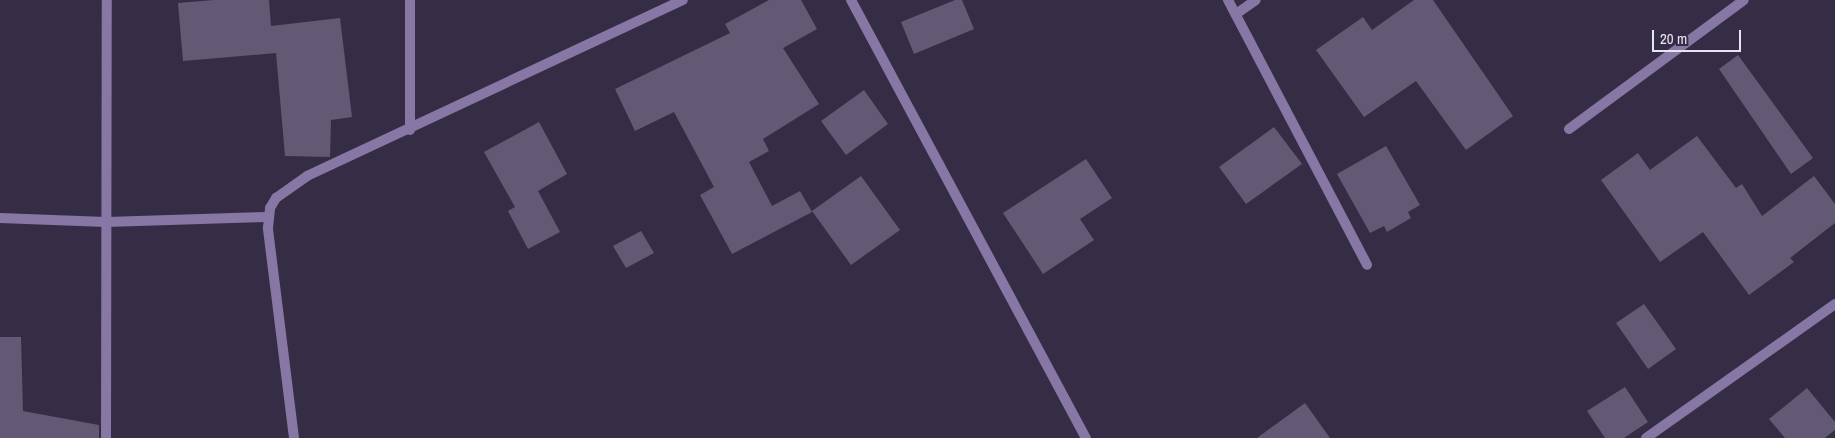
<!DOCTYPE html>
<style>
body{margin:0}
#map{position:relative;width:1835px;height:438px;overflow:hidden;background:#352d45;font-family:"Archivo Narrow",sans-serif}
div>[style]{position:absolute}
.building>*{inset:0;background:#625974}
.street>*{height:10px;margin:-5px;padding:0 5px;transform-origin:5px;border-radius:5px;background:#8777a5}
span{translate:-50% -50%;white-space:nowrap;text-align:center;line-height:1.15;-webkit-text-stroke:4px #352d45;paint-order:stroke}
.scale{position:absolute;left:1652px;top:30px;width:89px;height:22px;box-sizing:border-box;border:2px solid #e9e4f4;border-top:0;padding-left:6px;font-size:15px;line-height:18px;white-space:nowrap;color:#e9e4f4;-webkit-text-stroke:4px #352d45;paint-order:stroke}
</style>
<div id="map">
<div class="building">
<div style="clip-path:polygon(214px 0,269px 0,271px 26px,340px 18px,352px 117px,331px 120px,330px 157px,285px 156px,276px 53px,183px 61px,178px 3px)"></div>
<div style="clip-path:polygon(769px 0,801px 0,817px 29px,783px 48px,819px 104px,763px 139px,769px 151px,749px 162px,772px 206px,800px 191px,812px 212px,732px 254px,700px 195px,714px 187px,674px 112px,635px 131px,615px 89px,730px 33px,725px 24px)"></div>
<div style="clip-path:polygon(955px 0,962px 0,974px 29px,914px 54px,901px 22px)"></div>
<div style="clip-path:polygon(1414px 0,1433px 0,1513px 116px,1466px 150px,1416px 81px,1364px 117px,1316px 50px,1363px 17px,1372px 30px)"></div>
<div style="clip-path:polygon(1738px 55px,1813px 158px,1791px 174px,1719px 69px)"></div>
<div style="clip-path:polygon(864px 90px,888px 124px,846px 155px,821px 121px)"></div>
<div style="clip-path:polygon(539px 122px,567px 174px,538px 191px,560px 232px,528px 249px,508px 211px,515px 207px,484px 152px)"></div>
<div style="clip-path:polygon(1274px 127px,1302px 164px,1246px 204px,1219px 167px)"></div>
<div style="clip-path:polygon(1697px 136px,1736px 188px,1742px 184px,1762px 216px,1814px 176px,1835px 204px,1835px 223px,1790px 258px,1794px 262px,1749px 295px,1703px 232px,1660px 262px,1601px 180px,1638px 153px,1650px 170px)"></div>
<div style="clip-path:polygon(1386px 146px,1420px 205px,1408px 212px,1411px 218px,1387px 232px,1384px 226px,1370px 233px,1337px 174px)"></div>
<div style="clip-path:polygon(1086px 159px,1112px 198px,1080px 219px,1094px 240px,1043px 274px,1003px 213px)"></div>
<div style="clip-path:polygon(861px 176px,900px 230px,851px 265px,812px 211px)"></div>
<div style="clip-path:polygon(641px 231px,654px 253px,626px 268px,613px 246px)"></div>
<div style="clip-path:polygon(1644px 304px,1676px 349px,1648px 369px,1616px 323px)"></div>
<div style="clip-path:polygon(0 337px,21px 337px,23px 411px,99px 425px,99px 438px,0 438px)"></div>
<div style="clip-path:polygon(1625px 387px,1648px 422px,1624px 438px,1605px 438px,1587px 411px)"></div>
<div style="clip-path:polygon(1807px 388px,1835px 422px,1835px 430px,1825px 438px,1785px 438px,1769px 419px)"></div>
<div style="clip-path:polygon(1305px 403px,1330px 438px,1257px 438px)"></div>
</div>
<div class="street">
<div style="left:410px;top:0;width:130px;rotate:90deg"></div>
<div style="left:851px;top:0;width:497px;rotate:61.8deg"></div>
<div style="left:1228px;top:0;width:299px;rotate:62.3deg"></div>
<div style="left:1236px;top:14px;width:24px;rotate:-35deg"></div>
<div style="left:1569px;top:129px;width:217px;rotate:-36.4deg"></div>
<div style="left:0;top:218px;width:106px;rotate:2.2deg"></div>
<div style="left:106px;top:222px;width:163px;rotate:-1.8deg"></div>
<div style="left:106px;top:438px;width:438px;rotate:-89.9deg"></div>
<div style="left:294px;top:438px;width:212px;rotate:-97.1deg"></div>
<div style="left:268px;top:228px;width:20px;rotate:-84deg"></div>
<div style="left:270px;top:208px;width:12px;rotate:-59deg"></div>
<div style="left:276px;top:198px;width:38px;rotate:-35deg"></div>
<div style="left:307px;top:176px;width:415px;rotate:-25.1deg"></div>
<div style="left:1646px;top:438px;width:232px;rotate:-35.3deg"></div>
</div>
<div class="scale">20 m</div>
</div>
